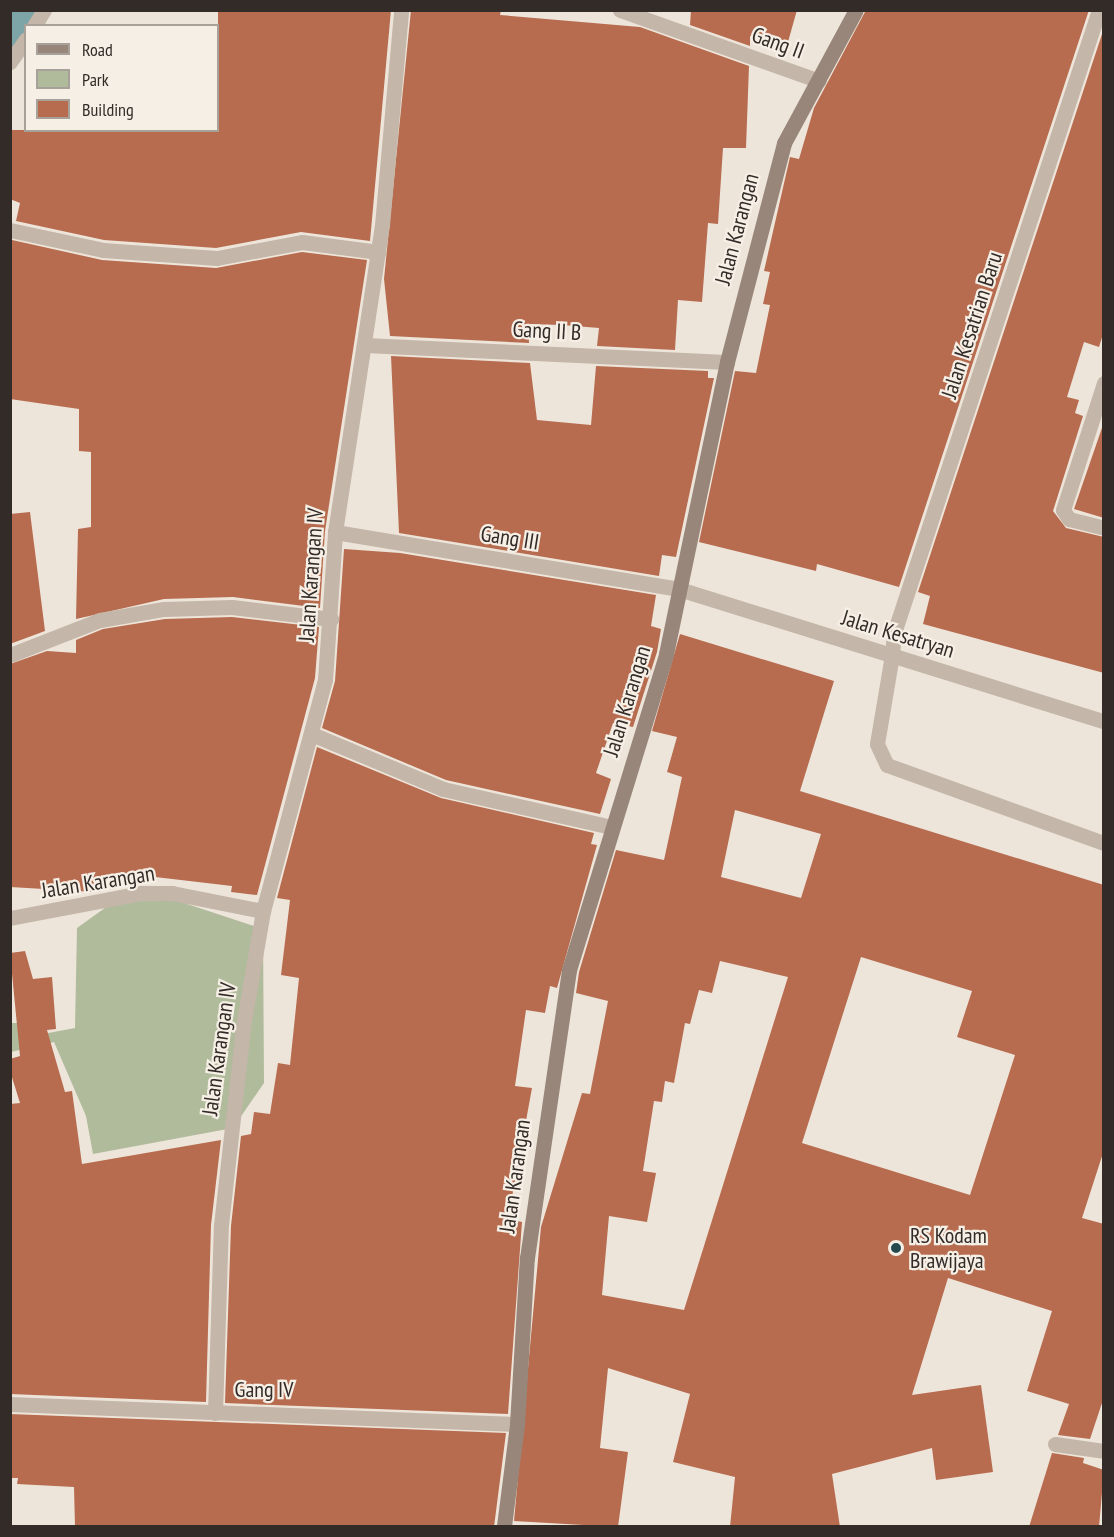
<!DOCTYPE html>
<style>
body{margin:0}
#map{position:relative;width:1114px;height:1537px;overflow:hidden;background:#eee5da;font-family:"PT Sans Narrow",sans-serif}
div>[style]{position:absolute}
.green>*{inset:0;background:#b0bb9c}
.river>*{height:68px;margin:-34px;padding:0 34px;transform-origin:34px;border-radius:34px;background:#7da4a7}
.building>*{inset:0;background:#b76c4f}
.lane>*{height:15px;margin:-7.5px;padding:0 7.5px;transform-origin:7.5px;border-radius:7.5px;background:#c4b6a8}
.street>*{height:15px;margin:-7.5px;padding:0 7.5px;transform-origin:7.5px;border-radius:7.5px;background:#c4b6a8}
.secondary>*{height:15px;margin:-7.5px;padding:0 7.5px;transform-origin:7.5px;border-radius:7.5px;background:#98867a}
.dots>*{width:16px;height:16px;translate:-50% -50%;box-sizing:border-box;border:3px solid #f6efe6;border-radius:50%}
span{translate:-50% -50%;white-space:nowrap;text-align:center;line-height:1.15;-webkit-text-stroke:4.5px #f6efe6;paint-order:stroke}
.street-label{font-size:22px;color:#322b27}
.poi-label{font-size:22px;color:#322b27}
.left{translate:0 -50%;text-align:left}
.frame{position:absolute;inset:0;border:12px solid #322b27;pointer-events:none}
.legend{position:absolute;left:24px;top:24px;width:195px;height:108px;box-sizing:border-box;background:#f6efe6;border:2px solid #a8a19a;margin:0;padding:8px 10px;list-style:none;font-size:18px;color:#322b27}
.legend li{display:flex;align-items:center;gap:12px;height:30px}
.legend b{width:30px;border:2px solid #a8a19a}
</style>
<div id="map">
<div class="green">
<div style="clip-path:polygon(160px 895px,263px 929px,264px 1083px,233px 1128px,93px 1154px,86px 1116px,54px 1042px,11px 1052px,10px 1023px,20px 1023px,27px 1037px,75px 1028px,77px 928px,109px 905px)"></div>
</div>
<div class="river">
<div style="left:10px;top:16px;width:7px;rotate:-56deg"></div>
</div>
<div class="building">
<div style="clip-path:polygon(218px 10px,391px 10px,370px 241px,301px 232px,216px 248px,104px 240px,16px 221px,20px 203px,10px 199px,10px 130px,218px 130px)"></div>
<div style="clip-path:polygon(411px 10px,501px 10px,500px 15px,640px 27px,749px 66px,746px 148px,723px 148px,718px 224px,708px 223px,702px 302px,678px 300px,675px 350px,597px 346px,599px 328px,562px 325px,528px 324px,529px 343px,390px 336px,384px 279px)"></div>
<div style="clip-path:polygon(691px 10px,797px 10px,786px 49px,750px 36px,750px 46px,690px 25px)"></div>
<div style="clip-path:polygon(866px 10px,1089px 10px,899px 587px,817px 564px,816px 571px,699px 542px,735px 371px,756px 373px,770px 305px,763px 304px,770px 272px,764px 271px,790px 157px,799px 159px,814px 108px)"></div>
<div style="clip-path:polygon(1104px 28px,1104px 331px,1099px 347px,1084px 342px,1067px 397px,1079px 400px,1075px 413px,1083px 416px,1053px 511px,1066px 528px,1104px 537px,1104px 673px,923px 624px,930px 596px,918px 592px)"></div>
<div style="clip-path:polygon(12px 240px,102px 260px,216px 268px,302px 252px,367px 260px,325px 531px,320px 608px,233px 597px,164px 599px,76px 619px,78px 529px,91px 527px,91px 452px,79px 451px,79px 409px,10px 399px)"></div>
<div style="clip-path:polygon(391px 356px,530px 363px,537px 420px,591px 425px,596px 366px,708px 371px,708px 378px,714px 378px,676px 557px,662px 555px,659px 576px,399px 533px)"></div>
<div style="clip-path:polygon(1104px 422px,1104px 518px,1074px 509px)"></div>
<div style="clip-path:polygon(30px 512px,45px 631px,10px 644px,10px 514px)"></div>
<div style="clip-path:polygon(344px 549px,400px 553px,656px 595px,651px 626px,661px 629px,657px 652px,633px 727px,613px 723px,596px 773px,611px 779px,600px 814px,446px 780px,322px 728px,335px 681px)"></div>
<div style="clip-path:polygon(232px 617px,319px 627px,315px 678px,257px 895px,231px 892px,232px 886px,121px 873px,103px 876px,102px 891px,95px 892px,10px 887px,10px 664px,47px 651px,76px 653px,76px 640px,103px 629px,165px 619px)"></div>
<div style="clip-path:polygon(evenodd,680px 634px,834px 681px,800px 791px,1104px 885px,1104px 1150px,1082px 1218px,1104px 1224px,1104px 1397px,1090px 1439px,1058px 1435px,1069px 1404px,1027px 1391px,1052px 1311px,948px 1278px,912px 1395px,981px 1385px,993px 1472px,936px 1480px,932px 1448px,832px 1474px,840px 1527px,730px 1527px,735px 1477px,673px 1462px,690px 1394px,608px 1368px,600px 1448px,628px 1452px,618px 1527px,514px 1521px,541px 1227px,582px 1093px,590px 1094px,608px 1001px,576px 993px,579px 972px,616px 850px,664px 860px,682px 777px,667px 772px,677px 737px,652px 731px,680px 634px,735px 810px,821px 834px,801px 898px,721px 877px,735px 810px,680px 634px,861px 957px,972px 991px,957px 1037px,1015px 1055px,970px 1195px,802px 1143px,861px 957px,680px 634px,720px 961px,788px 977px,684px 1310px,602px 1295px,609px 1216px,647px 1222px,656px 1173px,643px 1171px,654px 1101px,662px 1102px,665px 1081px,674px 1083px,685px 1023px,690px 1024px,699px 990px,712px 993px,720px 961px)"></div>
<div style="clip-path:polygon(317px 747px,441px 798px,594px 833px,591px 844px,597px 845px,557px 988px,550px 986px,545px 1013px,526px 1010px,515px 1086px,532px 1088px,508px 1219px,522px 1222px,508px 1414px,225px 1403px,231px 1226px,241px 1136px,251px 1134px,254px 1112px,270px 1114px,278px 1063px,290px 1065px,299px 978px,281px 975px,290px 900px,277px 898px)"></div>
<div style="clip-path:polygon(25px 951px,33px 979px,52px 977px,56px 1029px,47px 1030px,65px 1092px,72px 1091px,82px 1164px,221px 1140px,211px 1225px,206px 1402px,10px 1394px,10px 1104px,20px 1103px,10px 1071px,10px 1059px,20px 1056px,10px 953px)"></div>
<div style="clip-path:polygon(10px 1414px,506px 1433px,494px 1527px,75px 1527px,74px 1487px,17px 1484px,18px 1478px,10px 1478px)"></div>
<div style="clip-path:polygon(1052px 1453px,1084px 1458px,1083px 1463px,1104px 1470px,1099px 1527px,1029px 1527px)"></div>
</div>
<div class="lane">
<div style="left:892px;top:655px;width:90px;rotate:99.6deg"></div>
<div style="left:877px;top:744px;width:23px;rotate:65deg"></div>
<div style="left:887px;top:765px;width:231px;rotate:19.8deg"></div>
<div style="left:1055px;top:1444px;width:49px;rotate:8.1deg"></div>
</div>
<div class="street">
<div style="left:620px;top:10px;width:211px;rotate:19.6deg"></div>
<div style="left:34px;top:26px;width:19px;rotate:-58deg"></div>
<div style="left:10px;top:62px;width:28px;rotate:-55deg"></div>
<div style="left:10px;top:230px;width:95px;rotate:12.1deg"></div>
<div style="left:103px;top:250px;width:114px;rotate:4deg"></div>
<div style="left:217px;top:258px;width:86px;rotate:-10.7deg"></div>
<div style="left:302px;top:242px;width:77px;rotate:7.5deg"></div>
<div style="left:365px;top:345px;width:362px;rotate:2.7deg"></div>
<div style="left:1104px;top:383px;width:133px;rotate:107.9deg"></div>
<div style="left:1063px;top:510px;width:11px;rotate:56deg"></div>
<div style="left:1069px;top:519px;width:36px;rotate:14deg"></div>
<div style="left:335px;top:532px;width:349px;rotate:9.4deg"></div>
<div style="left:679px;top:589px;width:445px;rotate:17.3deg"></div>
<div style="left:10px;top:655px;width:97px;rotate:-21.3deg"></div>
<div style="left:100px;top:620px;width:65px;rotate:-9.8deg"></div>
<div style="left:164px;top:609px;width:68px;rotate:-1.7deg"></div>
<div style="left:232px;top:607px;width:100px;rotate:6.9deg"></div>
<div style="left:892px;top:655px;width:22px;rotate:-85deg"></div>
<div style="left:894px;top:633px;width:656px;rotate:-71.79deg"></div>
<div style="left:314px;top:735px;width:140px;rotate:22.7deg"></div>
<div style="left:443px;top:789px;width:172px;rotate:12.7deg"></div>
<div style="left:10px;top:918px;width:133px;rotate:-10.8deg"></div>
<div style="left:141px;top:893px;width:31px"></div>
<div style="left:172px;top:893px;width:93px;rotate:11.2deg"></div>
<div style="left:10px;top:1404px;width:507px;rotate:2.26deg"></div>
<div style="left:215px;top:1413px;width:188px;rotate:-88.2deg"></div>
<div style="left:221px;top:1225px;width:205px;rotate:-83.6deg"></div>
<div style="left:244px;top:1021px;width:112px;rotate:-80.2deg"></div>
<div style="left:263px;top:911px;width:239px;rotate:-75deg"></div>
<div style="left:325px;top:680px;width:148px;rotate:-86.1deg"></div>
<div style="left:335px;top:532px;width:311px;rotate:-81.3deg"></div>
<div style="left:382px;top:225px;width:216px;rotate:-84.9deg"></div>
</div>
<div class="secondary">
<div style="left:504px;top:1526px;width:103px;rotate:-82.7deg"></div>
<div style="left:517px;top:1424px;width:166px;rotate:-86.6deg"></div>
<div style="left:527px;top:1258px;width:291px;rotate:-81.7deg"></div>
<div style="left:569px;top:970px;width:331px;rotate:-72.9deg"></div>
<div style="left:666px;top:654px;width:298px;rotate:-78.2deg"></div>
<div style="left:727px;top:362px;width:226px;rotate:-75.4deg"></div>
<div style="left:784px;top:143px;width:151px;rotate:-61.6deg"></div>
</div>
<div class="dots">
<div style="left:896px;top:1248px;background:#224a4e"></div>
</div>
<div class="street-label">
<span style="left:778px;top:43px;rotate:20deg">Gang II</span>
<span style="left:737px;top:229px;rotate:-75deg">Jalan Karangan</span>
<span style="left:972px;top:325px;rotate:-72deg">Jalan Kesatrian Baru</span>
<span style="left:547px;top:331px;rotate:3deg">Gang II B</span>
<span style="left:510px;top:538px;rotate:9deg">Gang III</span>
<span style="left:311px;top:575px;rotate:-86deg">Jalan Karangan IV</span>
<span style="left:898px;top:634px;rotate:17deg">Jalan Kesatryan</span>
<span style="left:627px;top:701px;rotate:-73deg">Jalan Karangan</span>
<span style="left:98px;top:882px;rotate:-9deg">Jalan Karangan</span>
<span style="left:219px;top:1049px;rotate:-82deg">Jalan Karangan IV</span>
<span style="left:515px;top:1176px;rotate:-82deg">Jalan Karangan</span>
<span style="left:264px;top:1390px">Gang IV</span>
</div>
<div class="poi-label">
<span class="left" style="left:910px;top:1248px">RS Kodam<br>Brawijaya</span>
</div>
<div class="frame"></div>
<ul class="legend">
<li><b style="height:8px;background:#98867a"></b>Road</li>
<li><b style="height:16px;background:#b0bb9c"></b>Park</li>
<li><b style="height:16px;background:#b76c4f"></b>Building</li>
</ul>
</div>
